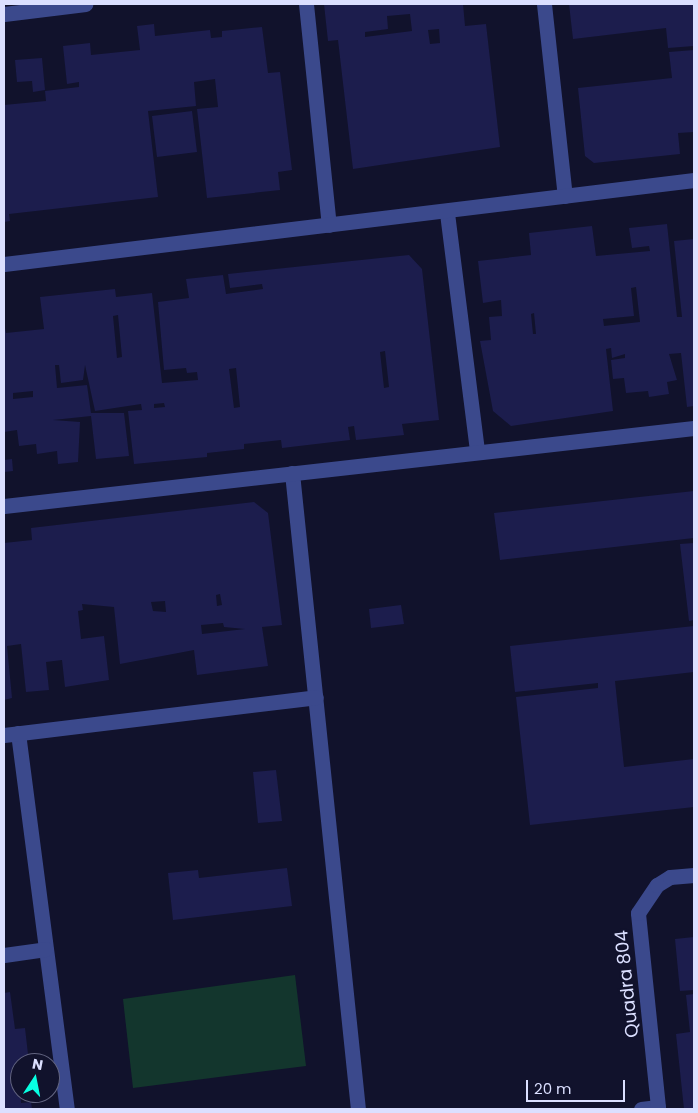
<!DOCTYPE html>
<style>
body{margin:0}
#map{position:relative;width:698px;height:1113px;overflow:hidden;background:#11122c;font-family:Poppins,sans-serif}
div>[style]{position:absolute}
.green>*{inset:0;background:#13362d}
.building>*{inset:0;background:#1c1d4d}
.minor>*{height:15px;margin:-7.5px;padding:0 7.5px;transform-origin:7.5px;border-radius:7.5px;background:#3b498c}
span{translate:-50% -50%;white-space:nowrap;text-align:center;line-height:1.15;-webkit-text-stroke:4px #11122c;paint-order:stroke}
.street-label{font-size:18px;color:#dbdfff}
.frame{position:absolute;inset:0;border:5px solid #dbdfff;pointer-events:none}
.north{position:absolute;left:10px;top:1053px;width:50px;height:50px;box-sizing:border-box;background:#11122c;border:1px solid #626480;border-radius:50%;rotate:11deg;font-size:14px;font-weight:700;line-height:20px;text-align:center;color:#dbdfff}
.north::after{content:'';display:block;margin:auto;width:18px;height:22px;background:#07ffe2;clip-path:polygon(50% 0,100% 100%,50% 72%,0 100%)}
.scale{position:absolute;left:526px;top:1080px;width:99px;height:22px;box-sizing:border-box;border:2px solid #dbdfff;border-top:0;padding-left:6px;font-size:15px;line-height:18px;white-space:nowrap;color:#dbdfff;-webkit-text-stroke:4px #11122c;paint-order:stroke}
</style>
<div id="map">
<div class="green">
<div style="clip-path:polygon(295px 975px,306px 1066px,133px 1088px,123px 999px)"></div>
</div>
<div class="building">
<div style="clip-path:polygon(evenodd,324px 4px,463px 4px,465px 26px,486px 24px,500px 147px,353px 169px,338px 40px,328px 41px,324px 4px,410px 14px,412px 31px,365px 37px,365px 32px,388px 29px,387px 16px,410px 14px,324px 4px,439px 29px,440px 43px,430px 44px,428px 30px,439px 29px)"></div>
<div style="clip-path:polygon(569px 4px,694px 4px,694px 46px,668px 48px,666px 28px,573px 39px)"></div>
<div style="clip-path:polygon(154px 24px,155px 36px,210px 30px,211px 38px,222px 37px,222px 31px,262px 27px,268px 73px,280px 72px,292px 170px,278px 172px,280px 190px,207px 198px,197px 109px,218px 107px,215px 79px,194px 82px,196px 106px,148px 111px,158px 197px,9px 214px,10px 221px,4px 222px,4px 105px,46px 101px,45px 91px,79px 87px,79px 82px,67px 84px,63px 46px,90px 43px,91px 55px,140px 50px,137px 26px)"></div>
<div style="clip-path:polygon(694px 50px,694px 132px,678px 133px,680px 154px,594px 163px,585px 156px,578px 88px,672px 78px,669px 52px)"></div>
<div style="clip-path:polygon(42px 58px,45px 90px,33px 92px,32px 81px,17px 82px,15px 60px)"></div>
<div style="clip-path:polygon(192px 111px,197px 152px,157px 157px,152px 116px)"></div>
<div style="clip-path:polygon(evenodd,667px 224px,677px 317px,682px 317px,674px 241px,694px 239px,694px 406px,687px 407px,681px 353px,669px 354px,677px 380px,667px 382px,669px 394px,649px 397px,648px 391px,626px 393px,624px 378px,613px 379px,611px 360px,625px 358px,625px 354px,612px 358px,611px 348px,606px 349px,613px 411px,511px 426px,493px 411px,480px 341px,491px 340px,489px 317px,502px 316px,501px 300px,483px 303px,478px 261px,531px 255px,529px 233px,592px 226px,596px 256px,650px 251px,649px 246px,632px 248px,629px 228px,667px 224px,636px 287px,640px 322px,604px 326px,603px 319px,634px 316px,631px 288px,636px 287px,667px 224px,534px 313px,536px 334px,533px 334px,531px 314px,534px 313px)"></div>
<div style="clip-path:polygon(evenodd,409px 255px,422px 269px,439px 420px,402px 424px,404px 435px,356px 440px,354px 426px,348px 427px,350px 440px,282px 448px,281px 440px,244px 444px,244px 449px,207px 453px,207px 457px,134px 464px,128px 411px,142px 410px,141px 404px,95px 411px,85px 365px,83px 380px,61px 383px,59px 365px,55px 365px,57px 388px,87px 385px,91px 413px,124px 413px,129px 456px,96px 459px,91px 416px,53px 420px,80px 422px,78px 462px,58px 464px,57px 451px,37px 454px,36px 444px,19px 446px,17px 430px,4px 432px,4px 323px,6px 333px,44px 329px,40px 297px,115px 289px,116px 297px,152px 293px,162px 383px,198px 380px,197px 372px,187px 373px,186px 368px,164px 370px,158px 302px,189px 298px,186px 279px,223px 275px,226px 294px,263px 289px,262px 284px,230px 288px,228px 274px,409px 255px,118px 315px,122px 357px,117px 358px,113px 316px,118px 315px,409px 255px,385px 351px,389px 387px,384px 388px,380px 352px,385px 351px,409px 255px,236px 368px,240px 407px,234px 408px,229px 369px,236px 368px,409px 255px,33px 391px,33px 397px,13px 399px,13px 393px,33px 391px,409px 255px,164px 403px,165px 407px,154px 408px,154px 404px,164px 403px)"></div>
<div style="clip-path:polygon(12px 459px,13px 471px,4px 472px,4px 460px)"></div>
<div style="clip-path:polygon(694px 491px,694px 538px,500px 560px,494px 513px)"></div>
<div style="clip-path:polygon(evenodd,254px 502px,268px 513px,282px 625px,262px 627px,268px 666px,197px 675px,194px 650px,120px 664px,114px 607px,82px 604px,83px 610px,78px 611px,81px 639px,104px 636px,109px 680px,65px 687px,62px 660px,46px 662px,49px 690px,26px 692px,21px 644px,7px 646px,12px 698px,4px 700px,4px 543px,32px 540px,31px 528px,254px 502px,220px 594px,222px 605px,217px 606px,216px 595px,220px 594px,254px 502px,165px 601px,166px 612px,153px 611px,151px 602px,165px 601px,254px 502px,223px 623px,224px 627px,245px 629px,202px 634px,201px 625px,223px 623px)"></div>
<div style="clip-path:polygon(694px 543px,694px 620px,689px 621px,680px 544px)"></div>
<div style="clip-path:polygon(401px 605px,404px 624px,371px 628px,369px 609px)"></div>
<div style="clip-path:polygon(694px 626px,694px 672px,615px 681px,624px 767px,694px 759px,694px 807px,530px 825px,516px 697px,598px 688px,598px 683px,515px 692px,510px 646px)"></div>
<div style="clip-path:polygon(276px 770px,282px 821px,258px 823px,253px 772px)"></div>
<div style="clip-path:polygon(287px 868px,292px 906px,173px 920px,168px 873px,198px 870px,199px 878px)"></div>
<div style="clip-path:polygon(694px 937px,694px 990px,680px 991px,675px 939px)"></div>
<div style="clip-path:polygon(10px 992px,15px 1029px,25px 1028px,29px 1063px,20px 1063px,21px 1103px,31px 1102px,32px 1109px,4px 1109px,4px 993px)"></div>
<div style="clip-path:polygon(694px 994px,694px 1109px,684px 1109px,676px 1034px,690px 1032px,686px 995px)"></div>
</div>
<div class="minor">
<div style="left:306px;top:4px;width:222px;rotate:84.1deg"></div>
<div style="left:544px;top:4px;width:193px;rotate:83.8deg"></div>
<div style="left:4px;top:14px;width:82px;rotate:-7deg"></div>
<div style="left:447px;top:213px;width:240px;rotate:82.8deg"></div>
<div style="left:4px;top:264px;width:695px;rotate:-6.94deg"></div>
<div style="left:292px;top:473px;width:639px;rotate:84.08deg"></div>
<div style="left:4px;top:506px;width:694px;rotate:-6.45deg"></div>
<div style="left:18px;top:733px;width:379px;rotate:82.6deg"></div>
<div style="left:4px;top:735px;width:314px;rotate:-6.9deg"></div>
<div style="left:4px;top:955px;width:42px;rotate:-8.1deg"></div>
<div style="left:641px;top:1109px;width:17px;rotate:-7deg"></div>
<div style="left:658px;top:1107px;width:195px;rotate:-95.9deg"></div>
<div style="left:638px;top:913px;width:34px;rotate:-56deg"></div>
<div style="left:657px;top:885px;width:15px;rotate:-32deg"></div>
<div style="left:670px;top:877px;width:24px;rotate:-5deg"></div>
</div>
<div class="street-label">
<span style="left:627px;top:984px;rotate:-96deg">Quadra 804</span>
</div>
<div class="frame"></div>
<div class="north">N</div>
<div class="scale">20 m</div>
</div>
